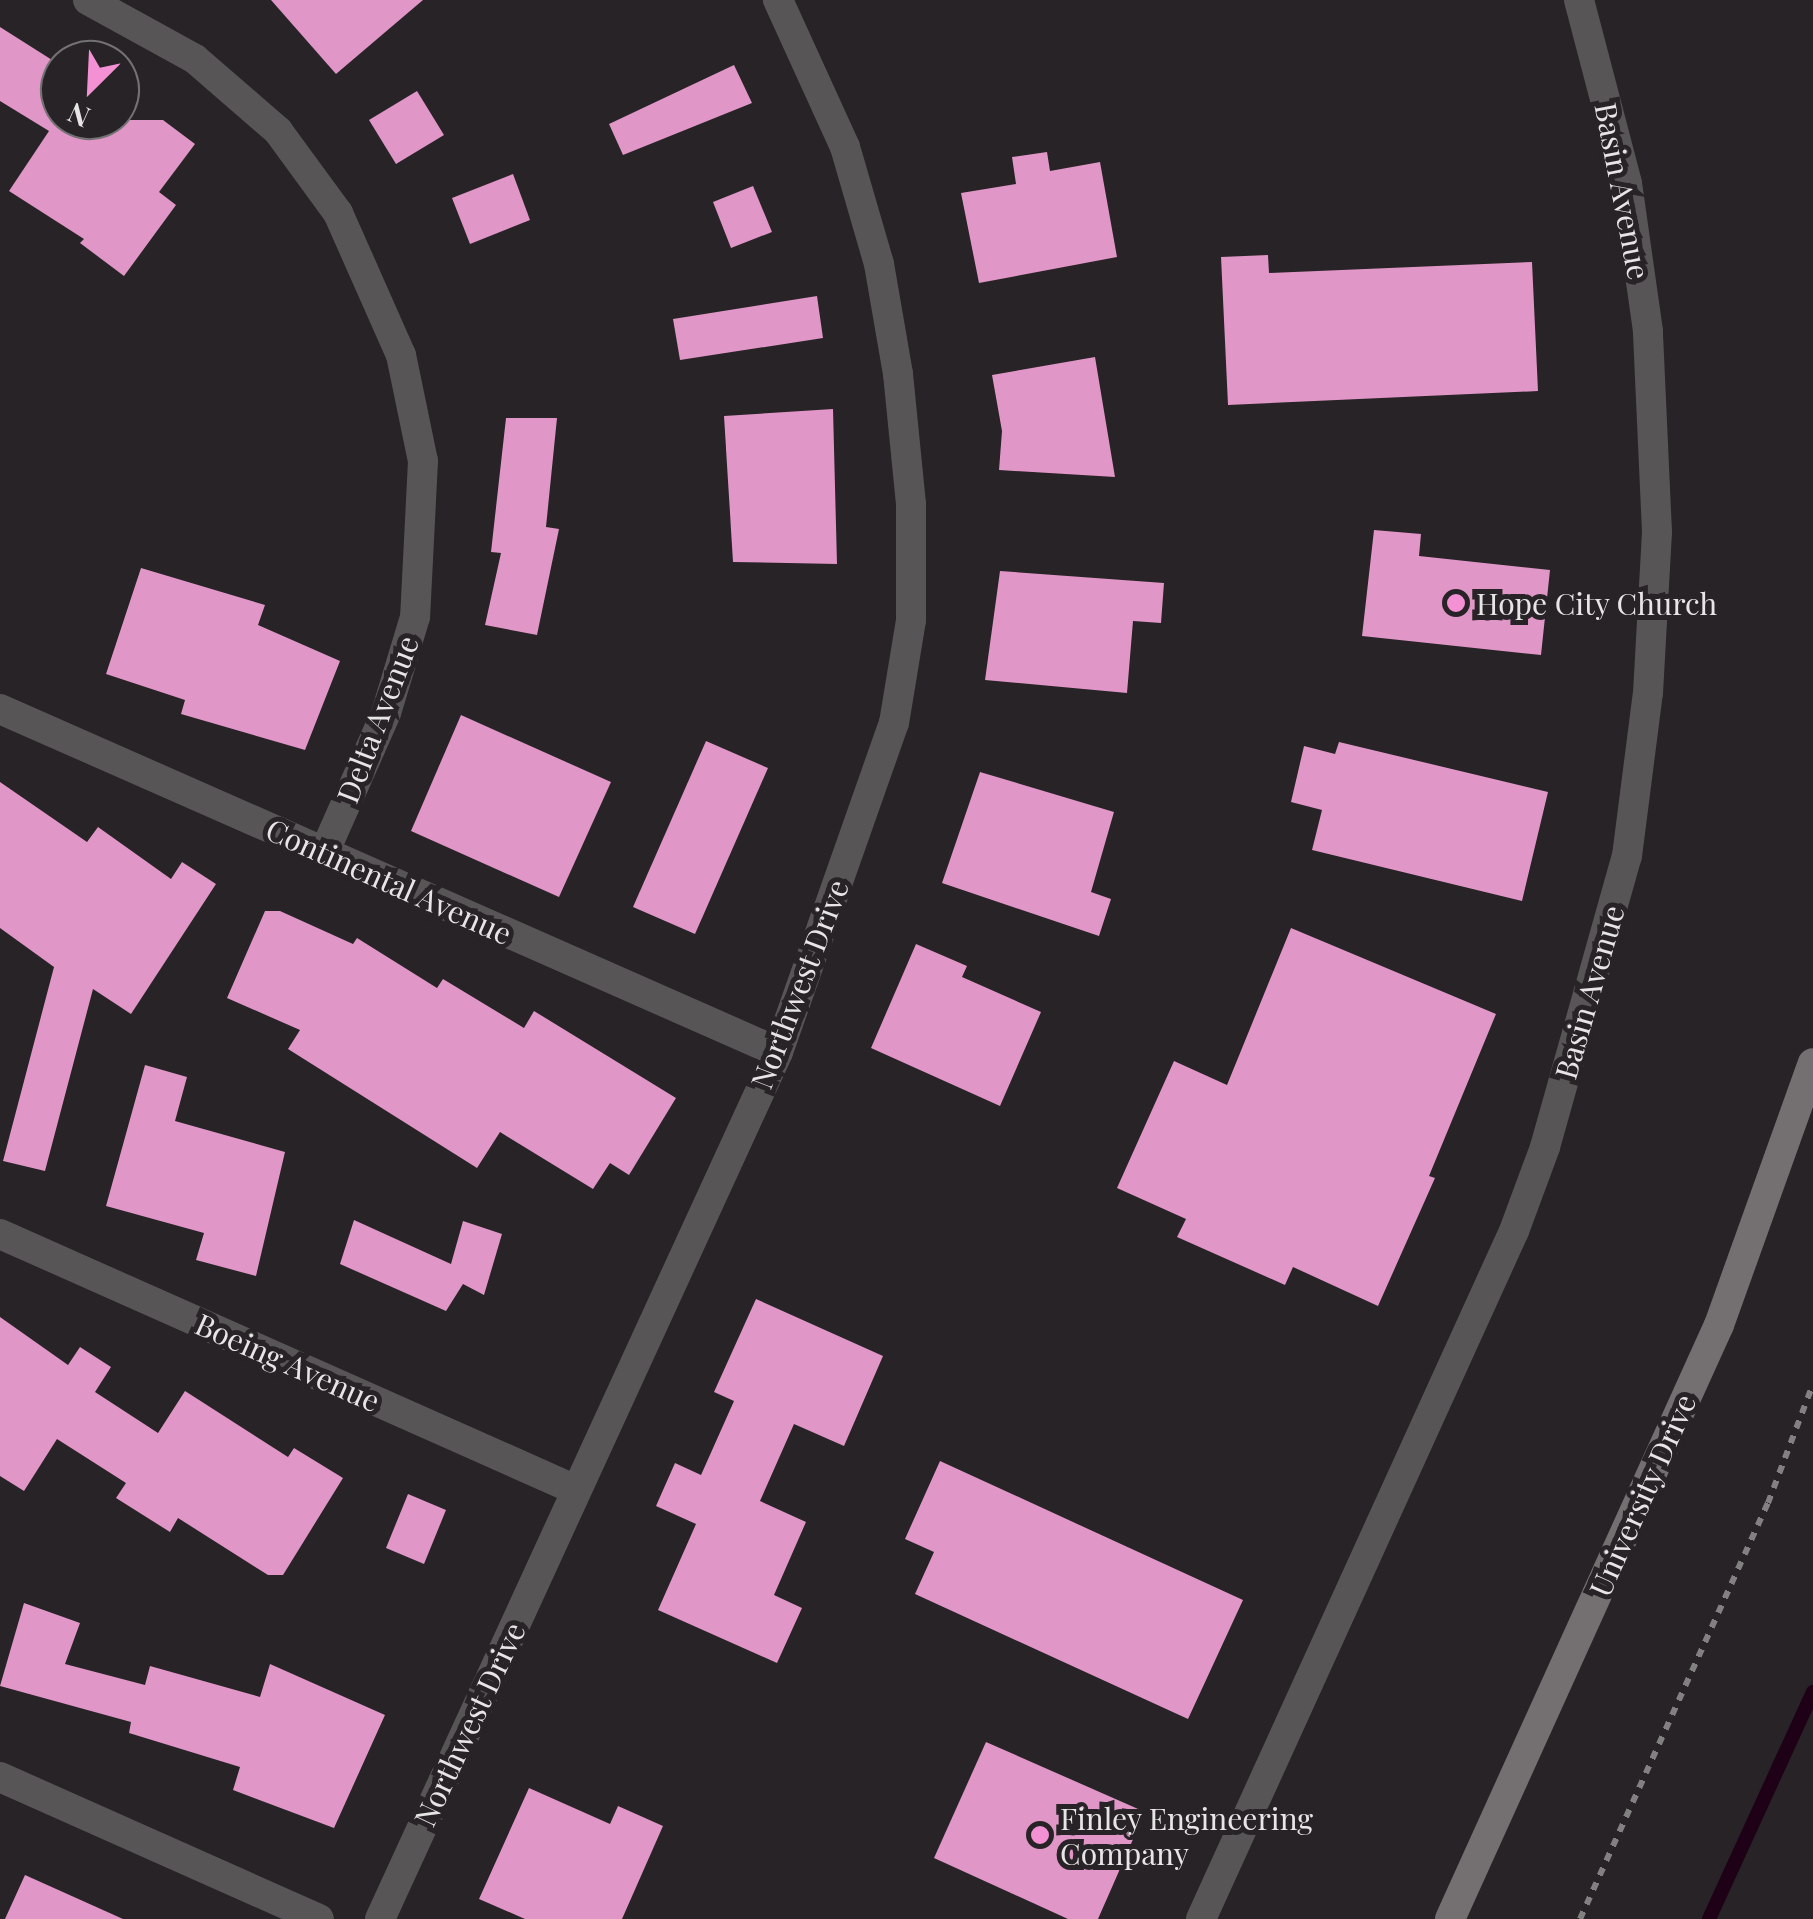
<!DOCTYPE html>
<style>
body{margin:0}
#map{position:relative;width:1813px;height:1919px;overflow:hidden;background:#272326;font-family:"Playfair Display",serif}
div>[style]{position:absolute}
.stream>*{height:14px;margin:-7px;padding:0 7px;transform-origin:7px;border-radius:7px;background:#1e0116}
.building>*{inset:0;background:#e096c7}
.path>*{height:6px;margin-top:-3px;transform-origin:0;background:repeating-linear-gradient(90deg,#838082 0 8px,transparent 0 16px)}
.minor>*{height:30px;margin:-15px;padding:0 15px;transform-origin:15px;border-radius:15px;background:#575556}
.secondary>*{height:30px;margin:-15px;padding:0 15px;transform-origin:15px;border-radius:15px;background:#747072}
.dots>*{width:28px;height:28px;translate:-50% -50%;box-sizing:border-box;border:5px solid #272326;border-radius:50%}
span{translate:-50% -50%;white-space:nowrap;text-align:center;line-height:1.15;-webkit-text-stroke:10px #272326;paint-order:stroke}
.street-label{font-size:30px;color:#e7e5e6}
.poi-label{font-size:30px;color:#e7e5e6}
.left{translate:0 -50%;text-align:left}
.north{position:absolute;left:40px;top:40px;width:100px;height:100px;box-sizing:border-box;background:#272326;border:2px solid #747173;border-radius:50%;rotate:204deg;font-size:28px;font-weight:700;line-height:40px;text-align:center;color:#e7e5e6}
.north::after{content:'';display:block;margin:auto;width:35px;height:45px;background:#f491d4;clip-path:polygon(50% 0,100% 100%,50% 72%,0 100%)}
</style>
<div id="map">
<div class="stream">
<div style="left:1709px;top:1919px;width:250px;rotate:-65.4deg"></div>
</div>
<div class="building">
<div style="clip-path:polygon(271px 0,423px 0,336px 74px)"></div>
<div style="clip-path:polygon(0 27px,60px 65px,60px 120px,163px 120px,195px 144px,159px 192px,176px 205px,124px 276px,80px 243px,84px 239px,9px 191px,49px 131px,0 101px)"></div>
<div style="clip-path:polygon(734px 65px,752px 103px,623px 155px,609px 124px)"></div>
<div style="clip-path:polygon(417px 91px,444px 135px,396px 164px,369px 120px)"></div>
<div style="clip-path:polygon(1047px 152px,1050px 171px,1100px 162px,1117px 257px,979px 283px,961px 193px,1016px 184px,1012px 157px)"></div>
<div style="clip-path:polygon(513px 174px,530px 220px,470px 244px,452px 198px)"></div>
<div style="clip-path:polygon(753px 186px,772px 232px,731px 248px,713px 202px)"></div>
<div style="clip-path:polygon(1268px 255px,1269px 273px,1532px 262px,1538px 391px,1228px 405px,1221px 257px)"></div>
<div style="clip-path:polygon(817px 296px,823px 338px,680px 360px,673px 319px)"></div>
<div style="clip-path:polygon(1095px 357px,1115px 477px,999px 470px,1002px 431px,992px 375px)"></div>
<div style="clip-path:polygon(833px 409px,837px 564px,733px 562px,724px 416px)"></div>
<div style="clip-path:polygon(506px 418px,557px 418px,546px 527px,559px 529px,537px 635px,485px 625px,501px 553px,491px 552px)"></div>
<div style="clip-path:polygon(1374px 530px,1421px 534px,1419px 556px,1550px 570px,1541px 655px,1362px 636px)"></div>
<div style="clip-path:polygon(141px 568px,265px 605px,258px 625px,340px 661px,305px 750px,181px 714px,185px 700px,106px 674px)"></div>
<div style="clip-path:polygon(1000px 571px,1164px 583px,1161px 623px,1133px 621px,1127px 693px,985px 680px)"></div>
<div style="clip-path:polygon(461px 715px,611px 782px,559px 897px,411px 831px)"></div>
<div style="clip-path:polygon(706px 741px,768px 768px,695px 934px,633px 907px)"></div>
<div style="clip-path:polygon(1339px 742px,1548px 792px,1522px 901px,1312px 850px,1322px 810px,1291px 802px,1304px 746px,1335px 754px)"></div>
<div style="clip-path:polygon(980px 772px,1114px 812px,1091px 892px,1111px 899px,1099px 936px,942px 883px)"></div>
<div style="clip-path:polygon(0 782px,87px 842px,98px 827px,171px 879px,182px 862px,216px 884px,131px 1014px,93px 989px,45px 1171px,3px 1161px,54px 967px,0 928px)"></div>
<div style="clip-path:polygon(265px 911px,280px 911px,353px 944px,357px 938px,437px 988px,443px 979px,524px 1028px,534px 1011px,676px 1098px,629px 1175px,610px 1163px,593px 1189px,500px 1132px,477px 1168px,288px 1049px,300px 1030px,227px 998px)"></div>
<div style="clip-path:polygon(1291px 928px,1496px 1014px,1429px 1176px,1435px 1178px,1378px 1306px,1293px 1267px,1285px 1285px,1177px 1237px,1186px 1219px,1117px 1188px,1174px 1061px,1227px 1085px)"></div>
<div style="clip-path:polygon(916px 944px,967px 966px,962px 977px,1041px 1012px,1000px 1106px,871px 1048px)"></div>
<div style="clip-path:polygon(145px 1065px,187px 1077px,175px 1121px,285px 1152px,256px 1276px,196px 1260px,204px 1233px,106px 1206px)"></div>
<div style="clip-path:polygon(354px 1220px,451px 1264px,463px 1221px,502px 1234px,484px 1295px,463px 1284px,446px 1311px,340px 1264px)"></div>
<div style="clip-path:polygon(756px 1299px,883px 1356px,844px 1446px,794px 1424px,760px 1501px,806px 1522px,774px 1595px,802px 1608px,777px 1663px,658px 1610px,696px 1524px,656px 1506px,675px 1463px,701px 1475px,734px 1401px,714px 1392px)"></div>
<div style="clip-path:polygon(0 1317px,68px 1365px,80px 1347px,111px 1367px,95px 1392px,158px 1433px,185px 1391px,288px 1457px,294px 1448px,343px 1478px,283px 1575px,268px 1575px,178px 1518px,170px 1532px,116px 1498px,126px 1483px,57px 1439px,24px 1491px,0 1476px)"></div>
<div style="clip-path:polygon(940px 1461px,1243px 1600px,1188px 1719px,915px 1594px,934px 1552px,905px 1539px)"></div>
<div style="clip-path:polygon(408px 1494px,446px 1510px,424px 1564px,386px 1548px)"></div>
<div style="clip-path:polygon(24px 1603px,80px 1623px,65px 1664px,145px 1685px,150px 1666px,260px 1697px,270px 1664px,385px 1715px,334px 1828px,233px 1790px,240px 1767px,129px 1733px,131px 1722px,0 1686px)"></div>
<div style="clip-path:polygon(986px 1742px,1145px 1812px,1098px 1919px,1068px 1919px,934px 1858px)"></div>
<div style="clip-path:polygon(529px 1788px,610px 1824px,618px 1806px,663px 1826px,622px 1919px,525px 1919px,479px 1899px)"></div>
<div style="clip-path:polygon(25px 1875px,123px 1919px,5px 1919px)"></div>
</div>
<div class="path">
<div style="left:1580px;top:1919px;width:457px;rotate:-65.7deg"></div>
<div style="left:1768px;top:1503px;width:127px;rotate:-69.3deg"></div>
</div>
<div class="minor">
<div style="left:88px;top:0;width:122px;rotate:28.9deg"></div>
<div style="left:195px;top:59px;width:110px;rotate:40.9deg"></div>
<div style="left:278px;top:131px;width:102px;rotate:53.8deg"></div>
<div style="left:338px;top:213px;width:155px;rotate:66.1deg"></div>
<div style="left:401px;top:355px;width:108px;rotate:78.3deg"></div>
<div style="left:423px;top:461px;width:156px;rotate:92.9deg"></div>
<div style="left:415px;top:617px;width:100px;rotate:106.8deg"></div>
<div style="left:386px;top:713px;width:153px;rotate:113.9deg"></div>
<div style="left:0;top:709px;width:850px;rotate:23.79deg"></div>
<div style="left:0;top:1234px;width:630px;rotate:23.96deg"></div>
<div style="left:0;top:1777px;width:349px;rotate:24deg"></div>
<div style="left:380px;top:1919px;width:954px;rotate:-65.34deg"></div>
<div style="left:778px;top:1052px;width:349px;rotate:-70.6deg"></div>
<div style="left:894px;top:723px;width:104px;rotate:-80.6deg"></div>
<div style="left:911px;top:620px;width:116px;rotate:-90deg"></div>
<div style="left:911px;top:504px;width:131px;rotate:-95.7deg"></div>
<div style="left:898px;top:374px;width:112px;rotate:-99.8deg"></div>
<div style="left:879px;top:264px;width:122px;rotate:-106.2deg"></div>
<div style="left:845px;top:147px;width:162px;rotate:-114.5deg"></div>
<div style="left:1201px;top:1919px;width:756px;rotate:-65.54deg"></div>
<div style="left:1514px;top:1231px;width:90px;rotate:-69.7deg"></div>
<div style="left:1545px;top:1147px;width:302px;rotate:-74.3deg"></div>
<div style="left:1627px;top:856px;width:164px;rotate:-82.7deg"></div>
<div style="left:1648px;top:693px;width:161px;rotate:-86.8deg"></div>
<div style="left:1657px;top:532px;width:201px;rotate:-92.6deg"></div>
<div style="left:1648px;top:331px;width:149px;rotate:-98.1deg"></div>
<div style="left:1627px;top:183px;width:189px;rotate:-104.7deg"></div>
</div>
<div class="secondary">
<div style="left:1450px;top:1919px;width:652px;rotate:-65.64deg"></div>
<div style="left:1719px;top:1325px;width:278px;rotate:-70.3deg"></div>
</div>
<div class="dots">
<div style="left:1456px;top:603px;background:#f491d4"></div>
<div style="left:1040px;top:1835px;background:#f491d4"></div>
</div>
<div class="street-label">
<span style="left:1623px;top:191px;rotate:79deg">Basin Avenue</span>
<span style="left:377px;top:719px;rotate:-69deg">Delta Avenue</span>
<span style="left:389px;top:881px;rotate:24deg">Continental Avenue</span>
<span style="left:799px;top:984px;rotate:-69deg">Northwest Drive</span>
<span style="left:1589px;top:992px;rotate:-74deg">Basin Avenue</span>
<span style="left:288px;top:1362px;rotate:24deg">Boeing Avenue</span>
<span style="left:1642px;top:1495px;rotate:-66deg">University Drive</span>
<span style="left:469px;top:1724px;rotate:-65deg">Northwest Drive</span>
</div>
<div class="poi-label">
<span class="left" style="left:1476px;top:603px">Hope City Church</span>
<span class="left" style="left:1060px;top:1835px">Finley Engineering<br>Company</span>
</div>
<div class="north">N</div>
</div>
